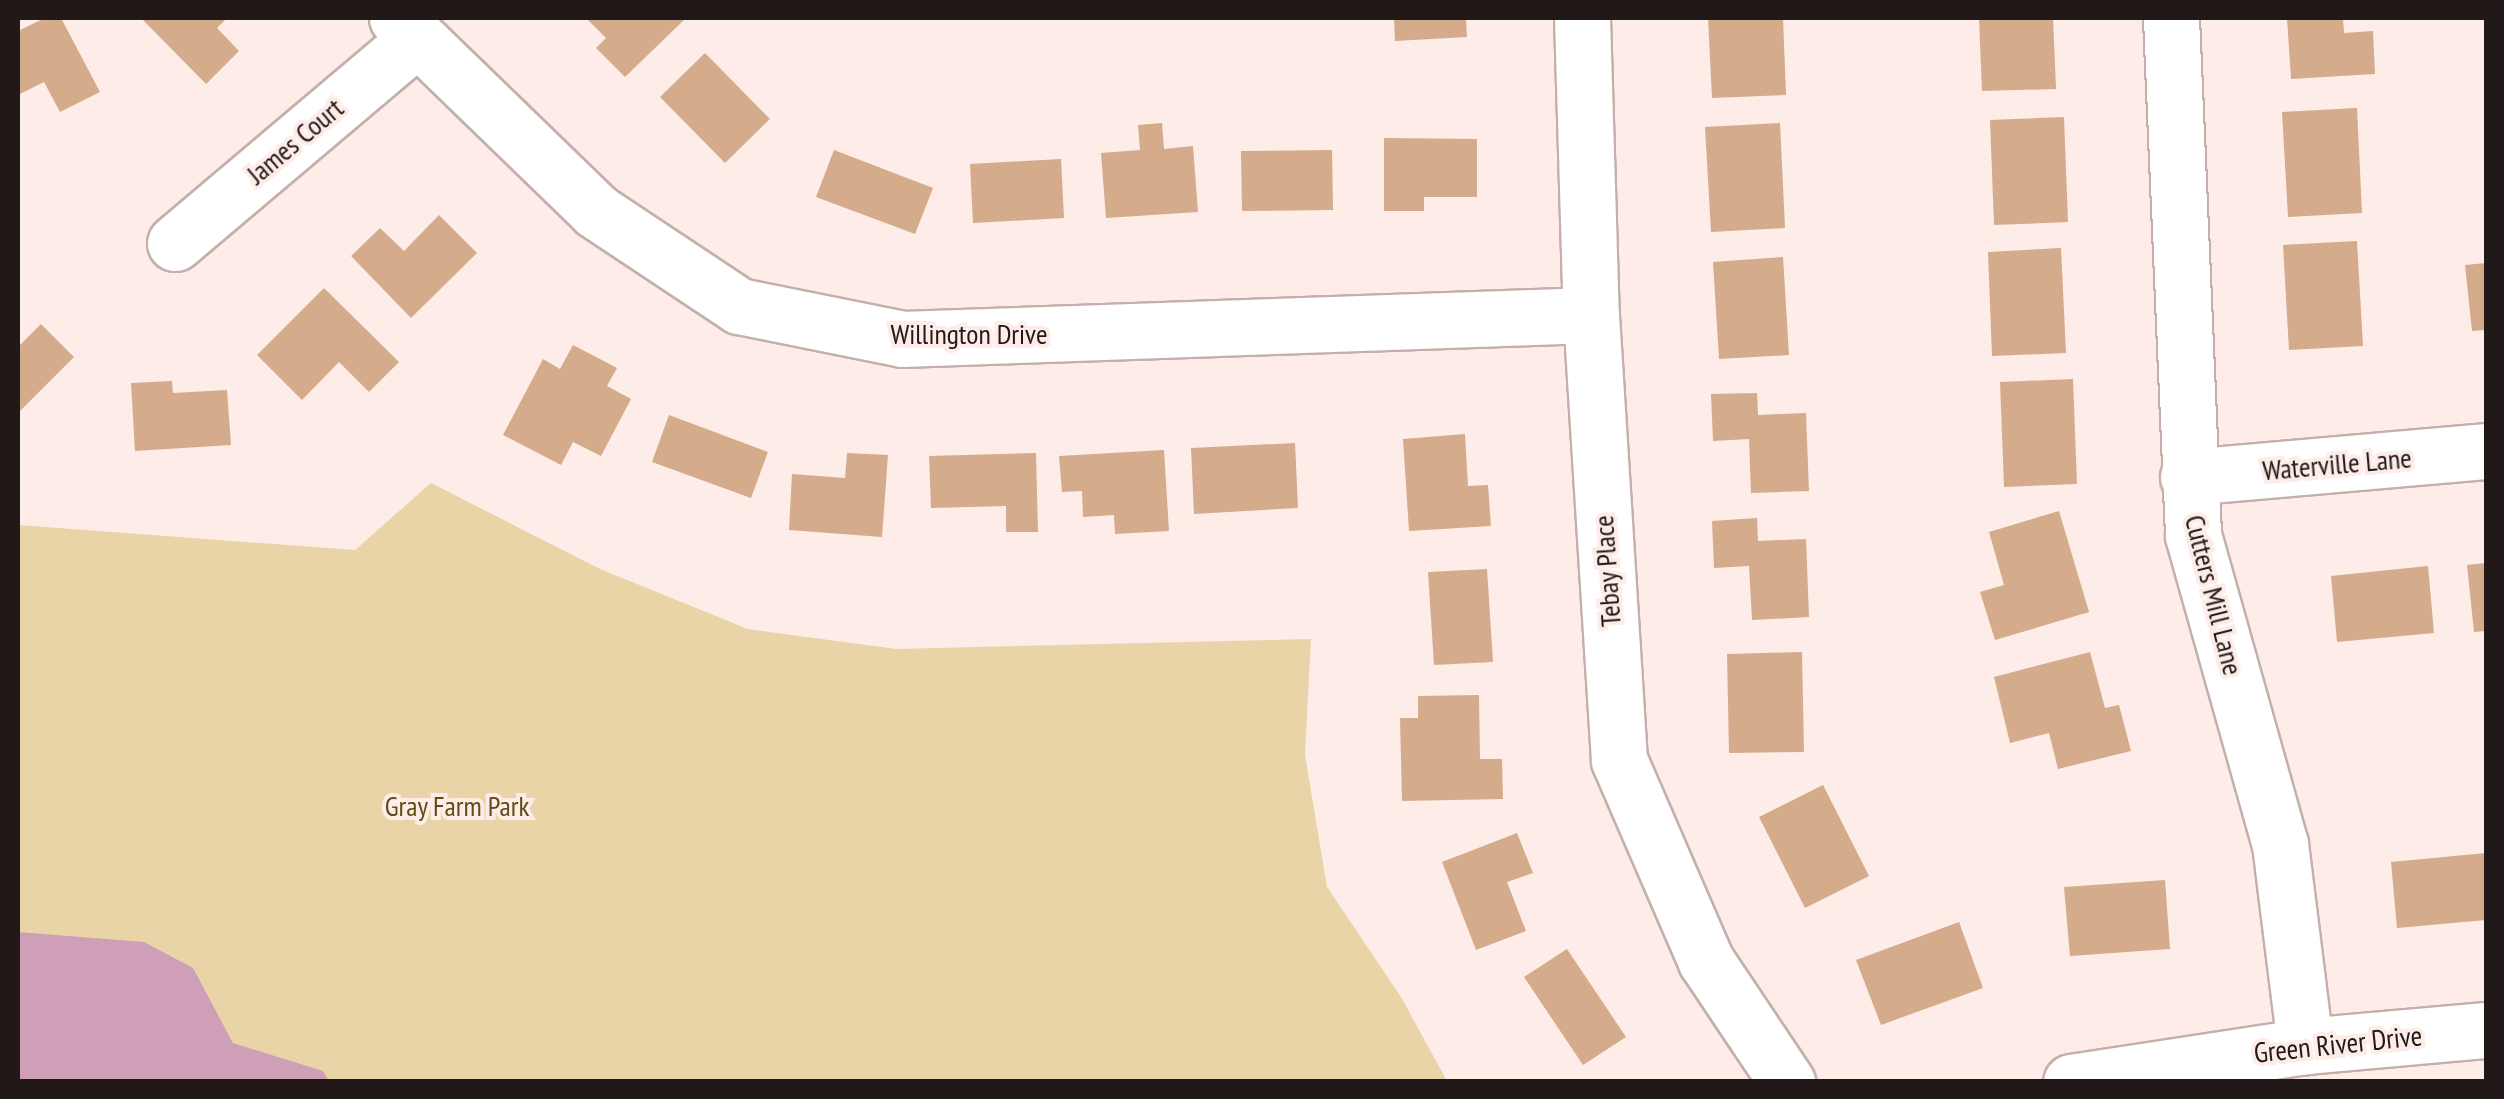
<!DOCTYPE html>
<style>
body{margin:0}
#map{position:relative;width:2504px;height:1099px;overflow:hidden;background:#fdece7;font-family:"PT Sans Narrow",sans-serif}
div>[style]{position:absolute}
.green>*{inset:0;background:#e9d4a8}
.water>*{inset:0;background:#cf9fb7}
.building>*{inset:0;background:#d4ab8b}
.roads{filter:drop-shadow(2px 0 #c4b0aa) drop-shadow(-2px 0 #c4b0aa) drop-shadow(0 2px #c4b0aa) drop-shadow(0 -2px #c4b0aa)}
.minor>*{height:55px;margin:-27.5px;padding:0 27.5px;transform-origin:27.5px;border-radius:27.5px;background:#fff}
span{translate:-50% -50%;white-space:nowrap;text-align:center;line-height:1.15;-webkit-text-stroke:8px #fdece7;paint-order:stroke}
.street-label{font-size:28px;color:#201917}
.park-label{font-size:28px;color:#624b15}
.frame{position:absolute;inset:0;border:20px solid #201917;pointer-events:none}
</style>
<div id="map">
<div class="green">
<div style="clip-path:polygon(431px 483px,600px 569px,748px 629px,896px 649px,1311px 639px,1305px 755px,1327px 887px,1401px 997px,1447px 1081px,18px 1081px,18px 525px,355px 550px)"></div>
</div>
<div class="water">
<div style="clip-path:polygon(18px 932px,144px 942px,193px 968px,233px 1043px,323px 1071px,329px 1081px,18px 1081px)"></div>
</div>
<div class="building">
<div style="clip-path:polygon(45px 18px,61px 18px,100px 92px,60px 112px,44px 82px,18px 95px,18px 31px)"></div>
<div style="clip-path:polygon(141px 18px,227px 18px,217px 28px,239px 51px,206px 84px)"></div>
<div style="clip-path:polygon(586px 18px,686px 18px,625px 77px,596px 48px,606px 38px)"></div>
<div style="clip-path:polygon(1394px 18px,1466px 18px,1467px 37px,1395px 41px)"></div>
<div style="clip-path:polygon(1708px 18px,1783px 18px,1786px 95px,1712px 98px)"></div>
<div style="clip-path:polygon(1979px 18px,2053px 18px,2056px 89px,1982px 91px)"></div>
<div style="clip-path:polygon(2287px 18px,2343px 18px,2344px 33px,2373px 31px,2375px 74px,2291px 79px)"></div>
<div style="clip-path:polygon(705px 53px,770px 119px,725px 163px,660px 97px)"></div>
<div style="clip-path:polygon(2357px 108px,2362px 213px,2288px 217px,2282px 112px)"></div>
<div style="clip-path:polygon(2064px 117px,2068px 222px,1994px 225px,1990px 120px)"></div>
<div style="clip-path:polygon(1162px 123px,1164px 149px,1193px 146px,1198px 212px,1106px 218px,1101px 153px,1140px 150px,1138px 125px)"></div>
<div style="clip-path:polygon(1780px 123px,1785px 228px,1711px 232px,1705px 127px)"></div>
<div style="clip-path:polygon(1384px 138px,1477px 139px,1477px 197px,1424px 197px,1424px 211px,1384px 211px)"></div>
<div style="clip-path:polygon(834px 150px,933px 188px,915px 234px,816px 197px)"></div>
<div style="clip-path:polygon(1332px 150px,1333px 210px,1242px 211px,1241px 151px)"></div>
<div style="clip-path:polygon(1061px 159px,1064px 218px,973px 223px,970px 164px)"></div>
<div style="clip-path:polygon(439px 215px,477px 253px,411px 318px,351px 256px,380px 228px,404px 251px)"></div>
<div style="clip-path:polygon(2357px 241px,2363px 346px,2289px 350px,2283px 245px)"></div>
<div style="clip-path:polygon(2061px 248px,2066px 353px,1992px 356px,1988px 252px)"></div>
<div style="clip-path:polygon(1783px 257px,1789px 355px,1719px 359px,1713px 262px)"></div>
<div style="clip-path:polygon(2486px 263px,2486px 330px,2472px 331px,2465px 265px)"></div>
<div style="clip-path:polygon(324px 288px,399px 362px,369px 392px,339px 362px,302px 400px,257px 355px)"></div>
<div style="clip-path:polygon(41px 324px,74px 357px,18px 413px,18px 347px)"></div>
<div style="clip-path:polygon(573px 345px,617px 368px,607px 386px,631px 399px,601px 456px,573px 442px,561px 465px,503px 435px,543px 359px,560px 369px)"></div>
<div style="clip-path:polygon(2073px 379px,2077px 484px,2004px 487px,2000px 382px)"></div>
<div style="clip-path:polygon(172px 381px,173px 393px,227px 390px,231px 445px,135px 451px,131px 383px)"></div>
<div style="clip-path:polygon(1757px 393px,1758px 415px,1806px 413px,1809px 491px,1751px 493px,1749px 439px,1713px 441px,1711px 394px)"></div>
<div style="clip-path:polygon(669px 415px,768px 452px,751px 498px,652px 462px)"></div>
<div style="clip-path:polygon(1465px 434px,1468px 486px,1488px 485px,1491px 526px,1409px 531px,1403px 439px)"></div>
<div style="clip-path:polygon(1295px 443px,1298px 508px,1194px 514px,1191px 448px)"></div>
<div style="clip-path:polygon(1164px 450px,1169px 531px,1115px 534px,1114px 515px,1083px 517px,1082px 491px,1062px 492px,1059px 456px)"></div>
<div style="clip-path:polygon(847px 453px,888px 455px,882px 537px,789px 530px,792px 474px,845px 478px)"></div>
<div style="clip-path:polygon(1036px 453px,1038px 532px,1006px 532px,1006px 506px,931px 508px,929px 456px)"></div>
<div style="clip-path:polygon(2059px 511px,2089px 612px,1995px 640px,1980px 592px,2004px 585px,1989px 532px)"></div>
<div style="clip-path:polygon(1757px 518px,1758px 541px,1806px 539px,1809px 617px,1752px 620px,1749px 566px,1714px 568px,1712px 521px)"></div>
<div style="clip-path:polygon(2486px 563px,2486px 631px,2474px 632px,2467px 565px)"></div>
<div style="clip-path:polygon(2428px 566px,2434px 633px,2337px 642px,2331px 576px)"></div>
<div style="clip-path:polygon(1487px 569px,1493px 662px,1434px 665px,1428px 572px)"></div>
<div style="clip-path:polygon(1802px 652px,1804px 752px,1729px 753px,1727px 654px)"></div>
<div style="clip-path:polygon(2090px 652px,2105px 708px,2119px 705px,2131px 751px,2058px 769px,2049px 733px,2010px 743px,1994px 677px)"></div>
<div style="clip-path:polygon(1479px 695px,1480px 759px,1502px 759px,1503px 799px,1402px 801px,1400px 718px,1418px 718px,1418px 696px)"></div>
<div style="clip-path:polygon(1823px 785px,1869px 876px,1805px 908px,1759px 817px)"></div>
<div style="clip-path:polygon(1517px 833px,1533px 873px,1507px 882px,1526px 931px,1476px 950px,1442px 862px)"></div>
<div style="clip-path:polygon(2486px 853px,2486px 920px,2397px 928px,2391px 862px)"></div>
<div style="clip-path:polygon(2165px 880px,2170px 949px,2070px 956px,2064px 887px)"></div>
<div style="clip-path:polygon(1959px 922px,1983px 988px,1881px 1025px,1856px 960px)"></div>
<div style="clip-path:polygon(1567px 949px,1626px 1037px,1583px 1065px,1524px 977px)"></div>
</div>
<div class="roads">
<div class="minor">
<div style="left:397px;top:18px;width:277px;rotate:44.1deg"></div>
<div style="left:596px;top:211px;width:172px;rotate:33.6deg"></div>
<div style="left:739px;top:306px;width:166px;rotate:11.4deg"></div>
<div style="left:902px;top:339px;width:689px;rotate:-1.99deg"></div>
<div style="left:1582px;top:18px;width:297px;rotate:88.3deg"></div>
<div style="left:1591px;top:315px;width:446px;rotate:86.4deg"></div>
<div style="left:1619px;top:760px;width:219px;rotate:66.6deg"></div>
<div style="left:1706px;top:961px;width:146px;rotate:56.2deg"></div>
<div style="left:2171px;top:18px;width:517px;rotate:87.56deg"></div>
<div style="left:2193px;top:535px;width:321px;rotate:74.3deg"></div>
<div style="left:2280px;top:844px;width:204px;rotate:82.9deg"></div>
<div style="left:175px;top:243px;width:316px;rotate:-40.2deg"></div>
<div style="left:2188px;top:477px;width:299px;rotate:-5deg"></div>
<div style="left:2071px;top:1082px;width:237px;rotate:-8.7deg"></div>
<div style="left:2305px;top:1046px;width:182px;rotate:-5.1deg"></div>
</div>
</div>
<div class="street-label">
<span style="left:295px;top:141px;rotate:-40deg">James Court</span>
<span style="left:969px;top:334px">Willington Drive</span>
<span style="left:2337px;top:464px;rotate:-5deg">Waterville Lane</span>
<span style="left:1607px;top:571px;rotate:-94deg">Tebay Place</span>
<span style="left:2214px;top:595px;rotate:76deg">Cutters Mill Lane</span>
<span style="left:2338px;top:1044px;rotate:-6deg">Green River Drive</span>
</div>
<div class="park-label">
<span style="left:457px;top:806px">Gray Farm Park</span>
</div>
<div class="frame"></div>
</div>
